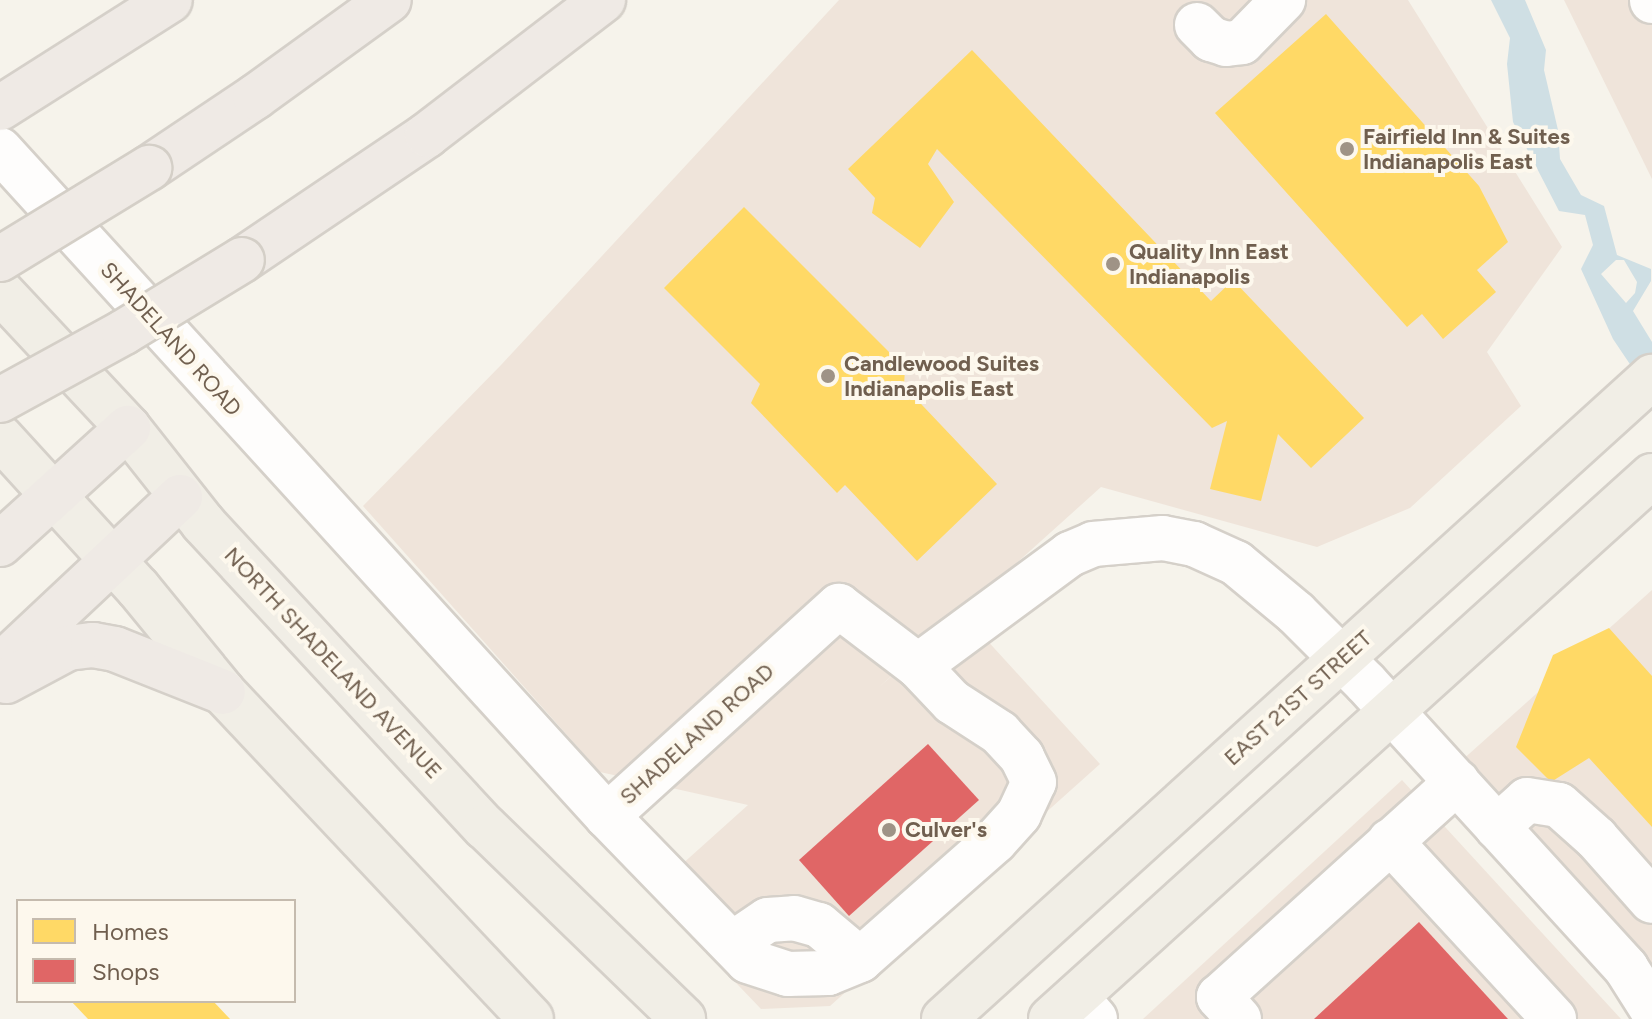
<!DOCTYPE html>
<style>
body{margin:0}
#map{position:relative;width:1652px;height:1019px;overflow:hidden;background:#f6f3eb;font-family:Figtree,sans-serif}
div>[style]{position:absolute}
.commercial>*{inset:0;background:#efe4da}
.water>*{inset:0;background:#cfdfe4}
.homes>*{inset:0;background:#ffd966}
.shops>*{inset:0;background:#e06666}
.roads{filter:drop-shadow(2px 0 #d5d0c9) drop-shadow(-2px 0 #d5d0c9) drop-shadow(0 2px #d5d0c9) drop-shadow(0 -2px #d5d0c9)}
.minor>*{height:44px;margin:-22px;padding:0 22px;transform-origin:22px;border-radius:22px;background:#fefdfc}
.major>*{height:44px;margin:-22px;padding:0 22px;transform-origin:22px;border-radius:22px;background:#f1eee6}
.highway>*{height:44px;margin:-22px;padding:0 22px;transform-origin:22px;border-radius:22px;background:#efeae5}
.bridges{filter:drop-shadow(2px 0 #d4cfc7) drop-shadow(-2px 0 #d4cfc7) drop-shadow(0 2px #d4cfc7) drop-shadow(0 -2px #d4cfc7)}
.highway-bridge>*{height:44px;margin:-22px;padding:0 22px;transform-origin:22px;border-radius:22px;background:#efeae5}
.dots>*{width:22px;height:22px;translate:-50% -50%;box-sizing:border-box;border:4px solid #fdf8ed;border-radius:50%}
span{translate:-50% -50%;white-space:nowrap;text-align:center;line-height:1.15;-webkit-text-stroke:8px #fdf8ed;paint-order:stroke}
.poi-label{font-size:22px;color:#705f4f;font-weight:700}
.left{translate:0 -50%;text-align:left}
.street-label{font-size:22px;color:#705f4f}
.legend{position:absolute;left:16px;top:899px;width:280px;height:104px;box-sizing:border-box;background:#fdf8ed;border:2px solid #c5bbae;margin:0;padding:10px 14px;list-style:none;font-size:24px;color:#705f4f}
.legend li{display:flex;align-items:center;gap:16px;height:40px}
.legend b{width:40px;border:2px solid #c5bbae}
</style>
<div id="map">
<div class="commercial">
<div style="clip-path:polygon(839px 0,1408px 0,1562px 247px,1487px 352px,1521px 406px,1410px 508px,1317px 547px,1101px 487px,878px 688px,963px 614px,1100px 764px,830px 1006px,761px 1009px,650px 893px,748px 805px,600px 772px,363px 506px,501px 365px)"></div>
<div style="clip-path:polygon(1564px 0,1652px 0,1652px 179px)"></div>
<div style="clip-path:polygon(1652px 590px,1652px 988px,1460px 762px)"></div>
<div style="clip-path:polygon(1402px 780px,1621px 1019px,1143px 1019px)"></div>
</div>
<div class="water">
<div style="clip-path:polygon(evenodd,1491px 0,1525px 0,1546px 50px,1544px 70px,1558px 130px,1560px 159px,1581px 195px,1604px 206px,1617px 255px,1651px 269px,1651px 281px,1633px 311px,1652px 342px,1652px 397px,1613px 339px,1581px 269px,1593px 245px,1585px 215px,1559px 211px,1513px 122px,1507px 64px,1510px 38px,1491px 0,1616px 260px,1624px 260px,1637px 282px,1635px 293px,1626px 303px,1601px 274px,1616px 260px)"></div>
</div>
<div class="homes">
<div style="clip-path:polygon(1326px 14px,1479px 186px,1508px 242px,1477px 270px,1496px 292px,1443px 339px,1422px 314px,1407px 327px,1215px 113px)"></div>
<div style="clip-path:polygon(972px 50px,1211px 301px,1233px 280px,1364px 418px,1311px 468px,1278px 434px,1261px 501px,1210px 489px,1227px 421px,1212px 428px,937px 149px,928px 164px,954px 202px,920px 248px,872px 213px,875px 198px,848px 169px)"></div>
<div style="clip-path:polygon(744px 207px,905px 368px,904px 386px,997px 484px,917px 561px,845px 485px,837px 493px,751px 403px,760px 384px,664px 288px)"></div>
<div style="clip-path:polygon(1609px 628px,1652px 676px,1652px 827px,1589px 758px,1551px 782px,1516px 747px,1553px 655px)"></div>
<div style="clip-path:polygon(71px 1001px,213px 1001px,230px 1019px,88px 1019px)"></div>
</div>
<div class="shops">
<div style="clip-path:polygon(928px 744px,979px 800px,849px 916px,799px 860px)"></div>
<div style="clip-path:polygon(1419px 922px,1508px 1019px,1314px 1019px)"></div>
</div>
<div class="roads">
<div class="minor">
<div style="left:1652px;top:0;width:1px;rotate:90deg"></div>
<div style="left:1197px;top:25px;width:20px;rotate:45deg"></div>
<div style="left:1211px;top:39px;width:16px;rotate:18deg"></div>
<div style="left:1226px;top:44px;width:16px;rotate:-7deg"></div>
<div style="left:1242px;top:42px;width:59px;rotate:-45.7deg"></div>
<div style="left:0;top:150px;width:901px;rotate:47.65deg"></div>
<div style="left:607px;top:816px;width:313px;rotate:-42.2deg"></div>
<div style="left:839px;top:606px;width:99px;rotate:37.2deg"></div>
<div style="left:918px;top:666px;width:189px;rotate:-36.4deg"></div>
<div style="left:1070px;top:554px;width:25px;rotate:-23deg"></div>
<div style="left:1093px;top:544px;width:70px;rotate:-4.9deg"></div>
<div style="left:1163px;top:538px;width:32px;rotate:11deg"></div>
<div style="left:1194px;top:544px;width:46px;rotate:24.3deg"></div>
<div style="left:1236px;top:563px;width:78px;rotate:39.8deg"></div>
<div style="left:1296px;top:613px;width:99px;rotate:45deg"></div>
<div style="left:1366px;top:683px;width:386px;rotate:47.6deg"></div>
<div style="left:1626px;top:968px;width:49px;rotate:57.6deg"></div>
<div style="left:607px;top:816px;width:202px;rotate:45.8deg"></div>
<div style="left:748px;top:961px;width:42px;rotate:18deg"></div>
<div style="left:788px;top:974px;width:40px;rotate:-1.4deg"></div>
<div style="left:828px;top:973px;width:35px;rotate:-22deg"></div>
<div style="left:860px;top:960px;width:180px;rotate:-41.4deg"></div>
<div style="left:995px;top:841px;width:36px;rotate:-48deg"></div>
<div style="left:1019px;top:814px;width:35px;rotate:-65deg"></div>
<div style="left:1034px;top:782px;width:28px;rotate:-116deg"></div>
<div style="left:1022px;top:757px;width:33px;rotate:-133deg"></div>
<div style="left:1000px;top:733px;width:57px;rotate:-147.1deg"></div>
<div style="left:952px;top:702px;width:50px;rotate:-133.4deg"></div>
<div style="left:1497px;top:827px;width:40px;rotate:-42deg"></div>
<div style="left:1527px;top:800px;width:32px;rotate:9deg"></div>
<div style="left:1559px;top:805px;width:50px;rotate:41.7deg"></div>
<div style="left:1596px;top:838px;width:84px;rotate:48.4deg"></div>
<div style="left:1390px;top:841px;width:242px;rotate:47.3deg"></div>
<div style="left:741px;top:938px;width:32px;rotate:-34deg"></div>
<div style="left:768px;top:920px;width:26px;rotate:-4deg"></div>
<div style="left:794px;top:918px;width:26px;rotate:16deg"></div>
<div style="left:819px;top:925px;width:35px;rotate:40deg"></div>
<div style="left:1076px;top:997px;width:29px;rotate:49deg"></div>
<div style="left:1239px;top:1019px;width:30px;rotate:-132deg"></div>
<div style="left:1219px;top:997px;width:321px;rotate:-42.1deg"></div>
</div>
<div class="major">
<div style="left:0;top:291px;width:187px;rotate:46.9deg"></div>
<div style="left:128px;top:428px;width:121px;rotate:51.7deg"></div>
<div style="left:203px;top:523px;width:415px;rotate:47.2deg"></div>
<div style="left:485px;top:827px;width:276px;rotate:44.1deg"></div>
<div style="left:0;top:437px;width:205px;rotate:47.6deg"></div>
<div style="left:138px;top:588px;width:134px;rotate:50.7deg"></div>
<div style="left:223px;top:692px;width:449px;rotate:46.7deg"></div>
<div style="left:944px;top:1019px;width:956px;rotate:-42.2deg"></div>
<div style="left:1051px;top:1019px;width:810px;rotate:-42.1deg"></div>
</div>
<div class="highway">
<div style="left:0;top:108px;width:201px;rotate:-32.4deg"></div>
<div style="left:149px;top:168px;width:128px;rotate:-33.8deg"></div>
<div style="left:255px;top:97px;width:165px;rotate:-35.9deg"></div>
<div style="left:242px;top:260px;width:223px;rotate:-34deg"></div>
<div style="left:427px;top:135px;width:222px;rotate:-37.5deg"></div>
<div style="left:0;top:544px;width:173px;rotate:-42.2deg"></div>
<div style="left:0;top:666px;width:247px;rotate:-43.2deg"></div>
<div style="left:6px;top:681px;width:70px;rotate:-28deg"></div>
<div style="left:68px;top:648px;width:25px;rotate:-7deg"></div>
<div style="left:93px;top:645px;width:22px;rotate:10deg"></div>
<div style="left:115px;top:649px;width:116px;rotate:21.7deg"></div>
</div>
</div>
<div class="bridges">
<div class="highway-bridge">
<div style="left:0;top:259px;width:175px;rotate:-31.4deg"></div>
<div style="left:0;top:400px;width:141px;rotate:-28.7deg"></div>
<div style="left:124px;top:332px;width:138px;rotate:-31.4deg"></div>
</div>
</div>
<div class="dots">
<div style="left:1347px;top:149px;background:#9f9386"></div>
<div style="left:1113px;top:264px;background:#9f9386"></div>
<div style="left:828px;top:376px;background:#9f9386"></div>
<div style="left:889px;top:830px;background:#9f9386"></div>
</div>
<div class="poi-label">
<span class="left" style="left:1363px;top:149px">Fairfield Inn &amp; Suites<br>Indianapolis East</span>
<span class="left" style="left:1129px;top:264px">Quality Inn East<br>Indianapolis</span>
<span class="left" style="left:844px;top:376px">Candlewood Suites<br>Indianapolis East</span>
<span class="left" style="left:905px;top:830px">Culver's</span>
</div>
<div class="street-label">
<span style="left:171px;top:339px;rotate:48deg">SHADELAND ROAD</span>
<span style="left:333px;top:663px;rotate:47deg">NORTH SHADELAND AVENUE</span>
<span style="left:1298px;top:698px;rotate:-42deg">EAST 21ST STREET</span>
<span style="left:697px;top:734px;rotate:-42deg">SHADELAND ROAD</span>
</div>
<ul class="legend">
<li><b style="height:22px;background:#ffd966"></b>Homes</li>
<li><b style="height:22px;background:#e06666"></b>Shops</li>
</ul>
</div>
